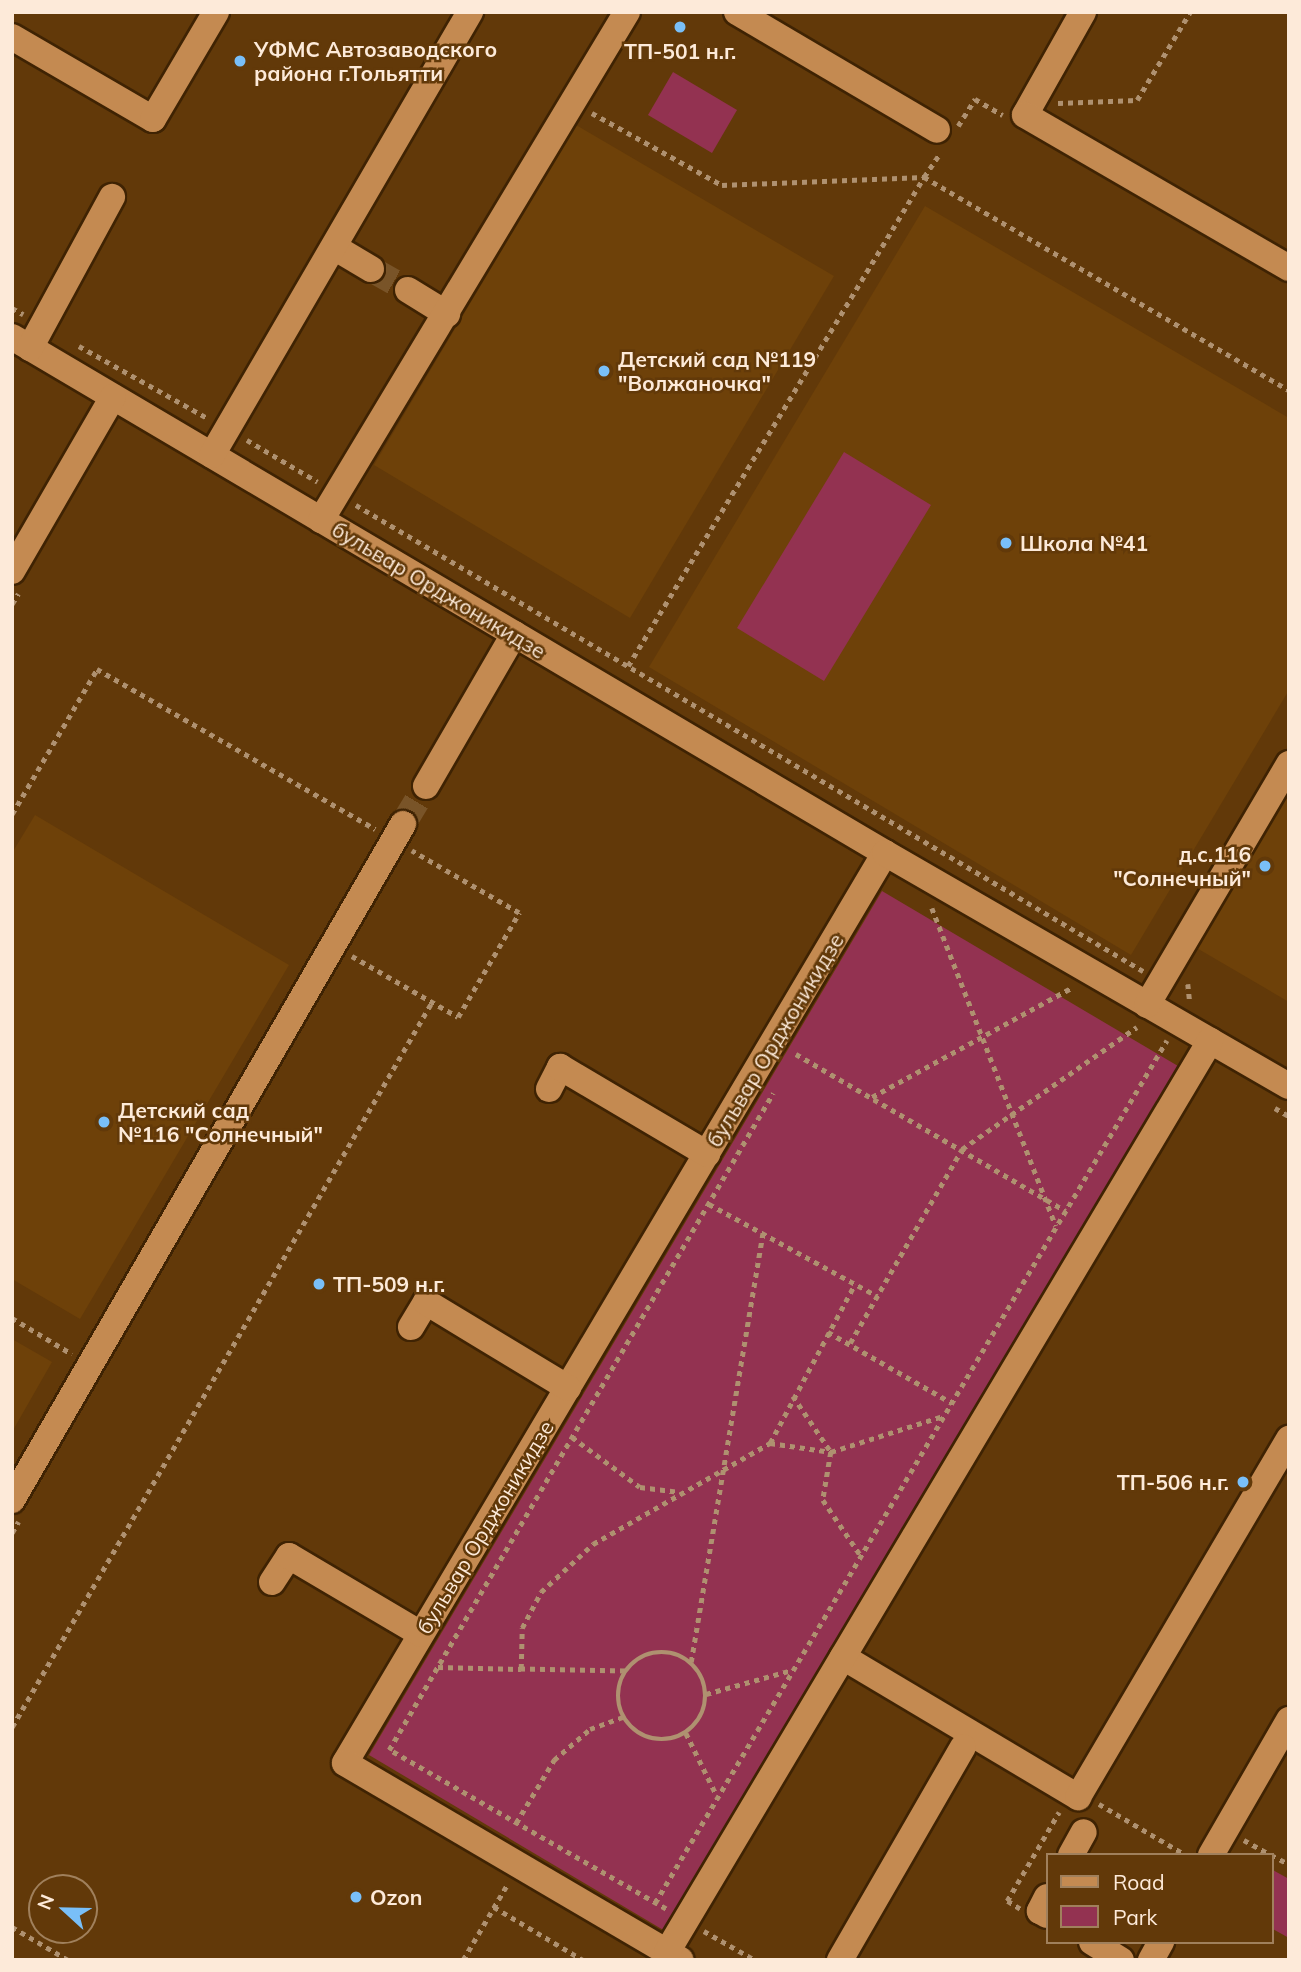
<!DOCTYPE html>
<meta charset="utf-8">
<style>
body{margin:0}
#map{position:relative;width:1301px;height:1972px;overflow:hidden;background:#623909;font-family:Mulish,sans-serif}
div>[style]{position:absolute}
.built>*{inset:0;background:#6e4109}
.green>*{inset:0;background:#933251}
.minor-tunnel>*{height:26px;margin-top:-13px;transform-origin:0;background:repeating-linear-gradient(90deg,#795428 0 26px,transparent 0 39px)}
.path>*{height:4.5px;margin-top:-2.25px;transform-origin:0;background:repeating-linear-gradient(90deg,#af9170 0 5px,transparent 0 10px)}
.path>.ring{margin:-2.25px;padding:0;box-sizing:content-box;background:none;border:4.5px solid #af9170;border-radius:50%}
.roads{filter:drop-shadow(2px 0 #3f2303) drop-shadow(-2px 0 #3f2303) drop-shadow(0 2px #3f2303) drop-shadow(0 -2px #3f2303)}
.minor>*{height:26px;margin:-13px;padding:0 13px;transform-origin:13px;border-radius:13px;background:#c48a51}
.dots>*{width:19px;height:19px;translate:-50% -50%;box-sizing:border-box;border:4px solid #623909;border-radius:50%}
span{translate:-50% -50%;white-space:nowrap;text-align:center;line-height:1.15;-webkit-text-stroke:5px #623909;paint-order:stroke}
.poi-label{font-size:21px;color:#fdead9;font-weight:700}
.left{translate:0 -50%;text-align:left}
.right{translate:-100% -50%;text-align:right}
.street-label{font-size:21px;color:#fdead9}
.frame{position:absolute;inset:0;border:14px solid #fdead9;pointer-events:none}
.legend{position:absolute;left:1046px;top:1853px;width:228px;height:91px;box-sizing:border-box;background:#623909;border:2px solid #a0805c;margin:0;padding:9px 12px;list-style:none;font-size:21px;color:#fdead9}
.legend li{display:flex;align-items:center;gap:14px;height:35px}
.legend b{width:35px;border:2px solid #a0805c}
.north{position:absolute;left:28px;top:1874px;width:70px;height:70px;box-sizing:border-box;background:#623909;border:2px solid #a0805c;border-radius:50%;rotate:292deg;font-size:19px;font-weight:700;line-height:28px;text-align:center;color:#fdead9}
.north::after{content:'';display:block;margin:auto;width:24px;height:32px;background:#79bff8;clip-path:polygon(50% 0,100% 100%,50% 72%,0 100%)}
</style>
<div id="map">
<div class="built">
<div style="clip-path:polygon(576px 125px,834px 276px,630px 618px,374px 465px)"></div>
<div style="clip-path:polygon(925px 206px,1289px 418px,1289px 690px,1131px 955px,649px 667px)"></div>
<div style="clip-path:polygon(1289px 785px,1289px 1002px,1195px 947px)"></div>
<div style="clip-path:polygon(35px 815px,289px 965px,80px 1319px,12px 1279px,12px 853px)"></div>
<div style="clip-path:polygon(12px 1339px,52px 1362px,12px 1432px)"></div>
</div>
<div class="green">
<div style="clip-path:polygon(673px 72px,737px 110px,712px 153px,648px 115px)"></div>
<div style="clip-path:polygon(844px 452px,931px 505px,824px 681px,737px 628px)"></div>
<div style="clip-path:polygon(882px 891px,1178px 1066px,665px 1931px,369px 1755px)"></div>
<div style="clip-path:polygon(1271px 1869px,1289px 1879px,1289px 1938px,1271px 1928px)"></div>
</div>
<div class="minor-tunnel">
<div style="left:371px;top:269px;width:43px;rotate:29.6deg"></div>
<div style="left:403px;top:824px;width:44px;rotate:-58.8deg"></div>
</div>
<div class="path">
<div style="left:1058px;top:103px;width:79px;rotate:-2.2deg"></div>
<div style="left:1137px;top:100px;width:103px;rotate:-58.9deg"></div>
<div style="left:592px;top:113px;width:149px;rotate:29deg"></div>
<div style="left:722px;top:185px;width:202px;rotate:-2.3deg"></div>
<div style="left:924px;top:177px;width:29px;rotate:-56deg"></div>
<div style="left:958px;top:126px;width:32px;rotate:-58deg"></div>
<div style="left:975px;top:99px;width:32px;rotate:30deg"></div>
<div style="left:12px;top:308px;width:13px;rotate:29deg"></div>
<div style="left:79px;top:346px;width:149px;rotate:29.3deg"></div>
<div style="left:247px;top:440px;width:82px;rotate:30.6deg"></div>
<div style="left:356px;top:505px;width:915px;rotate:30.63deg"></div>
<div style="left:12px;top:604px;width:12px;rotate:-59deg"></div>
<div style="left:628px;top:666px;width:572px;rotate:-58.81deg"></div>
<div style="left:924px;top:177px;width:423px;rotate:30.3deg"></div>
<div style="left:12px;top:814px;width:168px;rotate:-59.6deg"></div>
<div style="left:97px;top:669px;width:321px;rotate:29.9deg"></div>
<div style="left:932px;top:908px;width:341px;rotate:68.7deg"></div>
<div style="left:352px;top:956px;width:122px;rotate:29.9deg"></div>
<div style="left:458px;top:1017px;width:121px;rotate:-59.6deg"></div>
<div style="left:519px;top:913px;width:124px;rotate:-149.9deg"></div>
<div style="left:1188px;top:984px;width:18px;rotate:84deg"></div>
<div style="left:796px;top:1054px;width:312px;rotate:30.2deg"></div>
<div style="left:872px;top:1097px;width:227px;rotate:-28.7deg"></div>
<div style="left:1275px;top:1108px;width:16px;rotate:30deg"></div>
<div style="left:709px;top:1204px;width:192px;rotate:28.7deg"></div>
<div style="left:12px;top:1318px;width:70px;rotate:31deg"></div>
<div style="left:828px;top:1332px;width:143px;rotate:29.8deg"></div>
<div style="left:850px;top:1343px;width:224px;rotate:-60deg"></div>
<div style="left:962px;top:1149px;width:213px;rotate:-34.9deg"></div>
<div style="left:793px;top:1396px;width:68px;rotate:55.8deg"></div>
<div style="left:831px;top:1452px;width:49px;rotate:99.5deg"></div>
<div style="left:823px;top:1500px;width:68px;rotate:55.8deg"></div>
<div style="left:572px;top:1437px;width:84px;rotate:36.3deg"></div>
<div style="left:640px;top:1487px;width:40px;rotate:7.1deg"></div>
<div style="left:770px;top:1443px;width:62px;rotate:8.4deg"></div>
<div style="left:831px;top:1452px;width:118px;rotate:-17.8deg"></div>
<div style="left:12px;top:1533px;width:13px;rotate:-61deg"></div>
<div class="ring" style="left:618px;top:1652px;width:83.5px;height:83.5px"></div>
<div style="left:691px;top:1662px;width:435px;rotate:-80.5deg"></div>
<div style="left:438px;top:1667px;width:83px;rotate:1.4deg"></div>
<div style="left:625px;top:1671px;width:104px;rotate:-178.9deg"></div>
<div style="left:521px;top:1669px;width:41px;rotate:-88.6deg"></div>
<div style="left:522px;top:1628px;width:41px;rotate:-62.2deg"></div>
<div style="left:541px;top:1592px;width:71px;rotate:-42.7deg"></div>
<div style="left:593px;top:1544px;width:204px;rotate:-29.7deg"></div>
<div style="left:770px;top:1443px;width:180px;rotate:-61.9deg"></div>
<div style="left:706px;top:1694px;width:89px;rotate:-15.6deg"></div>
<div style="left:12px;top:1727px;width:838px;rotate:-59.92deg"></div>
<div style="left:686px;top:1733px;width:70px;rotate:63.8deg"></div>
<div style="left:1099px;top:1804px;width:101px;rotate:30.4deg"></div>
<div style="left:516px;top:1823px;width:74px;rotate:-58.9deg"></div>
<div style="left:554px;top:1760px;width:48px;rotate:-40.7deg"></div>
<div style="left:590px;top:1729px;width:35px;rotate:-20deg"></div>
<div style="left:1244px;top:1840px;width:31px;rotate:29deg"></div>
<div style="left:1271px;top:1855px;width:20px;rotate:27deg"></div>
<div style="left:655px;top:1903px;width:1003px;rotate:-59.32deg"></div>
<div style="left:494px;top:1907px;width:104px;rotate:30.8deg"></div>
<div style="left:666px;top:1909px;width:319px;rotate:-150.1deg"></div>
<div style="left:389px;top:1750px;width:761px;rotate:-59.69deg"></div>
<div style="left:1020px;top:1909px;width:15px;rotate:-148deg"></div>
<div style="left:1007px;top:1901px;width:103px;rotate:-59.7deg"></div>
<div style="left:12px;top:1927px;width:65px;rotate:30.5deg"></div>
<div style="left:704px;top:1931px;width:59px;rotate:29.6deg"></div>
<div style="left:463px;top:1960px;width:87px;rotate:-59.6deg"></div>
</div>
<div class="roads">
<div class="minor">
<div style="left:737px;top:12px;width:232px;rotate:30.5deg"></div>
<div style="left:1083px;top:12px;width:118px;rotate:119.4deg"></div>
<div style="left:1025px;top:115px;width:305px;rotate:30.1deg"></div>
<div style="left:12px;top:37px;width:163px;rotate:30.2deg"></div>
<div style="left:153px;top:119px;width:124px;rotate:-59.5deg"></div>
<div style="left:334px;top:247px;width:43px;rotate:30.7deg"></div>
<div style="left:408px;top:290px;width:46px;rotate:31.6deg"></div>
<div style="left:12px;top:337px;width:1014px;rotate:30.59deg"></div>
<div style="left:885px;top:853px;width:1058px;rotate:120.69deg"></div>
<div style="left:345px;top:1763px;width:389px;rotate:30.4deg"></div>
<div style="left:30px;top:348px;width:172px;rotate:-61.5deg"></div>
<div style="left:212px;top:455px;width:513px;rotate:-59.78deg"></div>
<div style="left:321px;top:520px;width:593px;rotate:-58.94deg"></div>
<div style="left:12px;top:571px;width:201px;rotate:-59.9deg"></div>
<div style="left:426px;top:786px;width:176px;rotate:-59.9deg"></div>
<div style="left:885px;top:853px;width:466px;rotate:30deg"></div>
<div style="left:1147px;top:1005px;width:280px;rotate:-59.5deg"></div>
<div style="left:549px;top:1089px;width:25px;rotate:-63deg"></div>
<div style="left:560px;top:1067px;width:171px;rotate:30.6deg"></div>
<div style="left:411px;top:1327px;width:29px;rotate:-59deg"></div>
<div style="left:426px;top:1302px;width:166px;rotate:31.2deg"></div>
<div style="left:12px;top:1500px;width:781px;rotate:-59.95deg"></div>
<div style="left:272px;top:1582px;width:31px;rotate:-57deg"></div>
<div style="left:289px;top:1556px;width:153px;rotate:30.6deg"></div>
<div style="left:843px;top:1657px;width:274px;rotate:30.8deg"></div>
<div style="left:1078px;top:1797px;width:416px;rotate:-59.5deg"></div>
<div style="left:1071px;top:1855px;width:26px;rotate:-61deg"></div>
<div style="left:1211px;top:1855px;width:156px;rotate:-60deg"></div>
<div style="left:1047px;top:1897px;width:16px;rotate:117deg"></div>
<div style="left:1040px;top:1911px;width:8px;rotate:30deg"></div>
<div style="left:1092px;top:1942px;width:34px;rotate:32deg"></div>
<div style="left:667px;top:1952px;width:1061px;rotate:-59.2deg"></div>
<div style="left:840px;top:1960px;width:246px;rotate:-60deg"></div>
<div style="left:1151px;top:1960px;width:21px;rotate:-61deg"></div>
</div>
</div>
<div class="dots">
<div style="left:680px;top:27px;background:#79bff8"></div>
<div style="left:240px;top:61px;background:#79bff8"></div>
<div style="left:604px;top:371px;background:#79bff8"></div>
<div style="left:1006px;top:543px;background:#79bff8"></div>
<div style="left:1265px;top:866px;background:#79bff8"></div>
<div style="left:104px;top:1122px;background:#79bff8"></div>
<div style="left:319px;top:1284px;background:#79bff8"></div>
<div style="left:1243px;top:1482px;background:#79bff8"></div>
<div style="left:356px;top:1897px;background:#79bff8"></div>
</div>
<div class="poi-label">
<span class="left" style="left:254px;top:61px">УФМС Автозаводского<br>района г.Тольятти</span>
<span style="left:680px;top:51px">ТП-501 н.г.</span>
<span class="left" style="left:618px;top:371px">Детский сад №119<br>"Волжаночка"</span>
<span class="left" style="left:1020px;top:543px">Школа №41</span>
<span class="right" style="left:1251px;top:866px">д.с.116<br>"Солнечный"</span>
<span class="left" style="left:118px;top:1122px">Детский сад<br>№116 "Солнечный"</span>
<span class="left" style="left:333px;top:1284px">ТП-509 н.г.</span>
<span class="right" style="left:1229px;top:1482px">ТП-506 н.г.</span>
<span class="left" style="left:370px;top:1897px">Ozon</span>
</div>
<div class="street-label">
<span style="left:439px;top:590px;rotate:31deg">бульвар Орджоникидзе</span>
<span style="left:775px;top:1040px;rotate:-59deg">бульвар Орджоникидзе</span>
<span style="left:485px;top:1527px;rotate:-59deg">бульвар Орджоникидзе</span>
</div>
<div class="frame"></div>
<ul class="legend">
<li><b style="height:9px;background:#c48a51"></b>Road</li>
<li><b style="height:19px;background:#933251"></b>Park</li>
</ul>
<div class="north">N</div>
</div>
